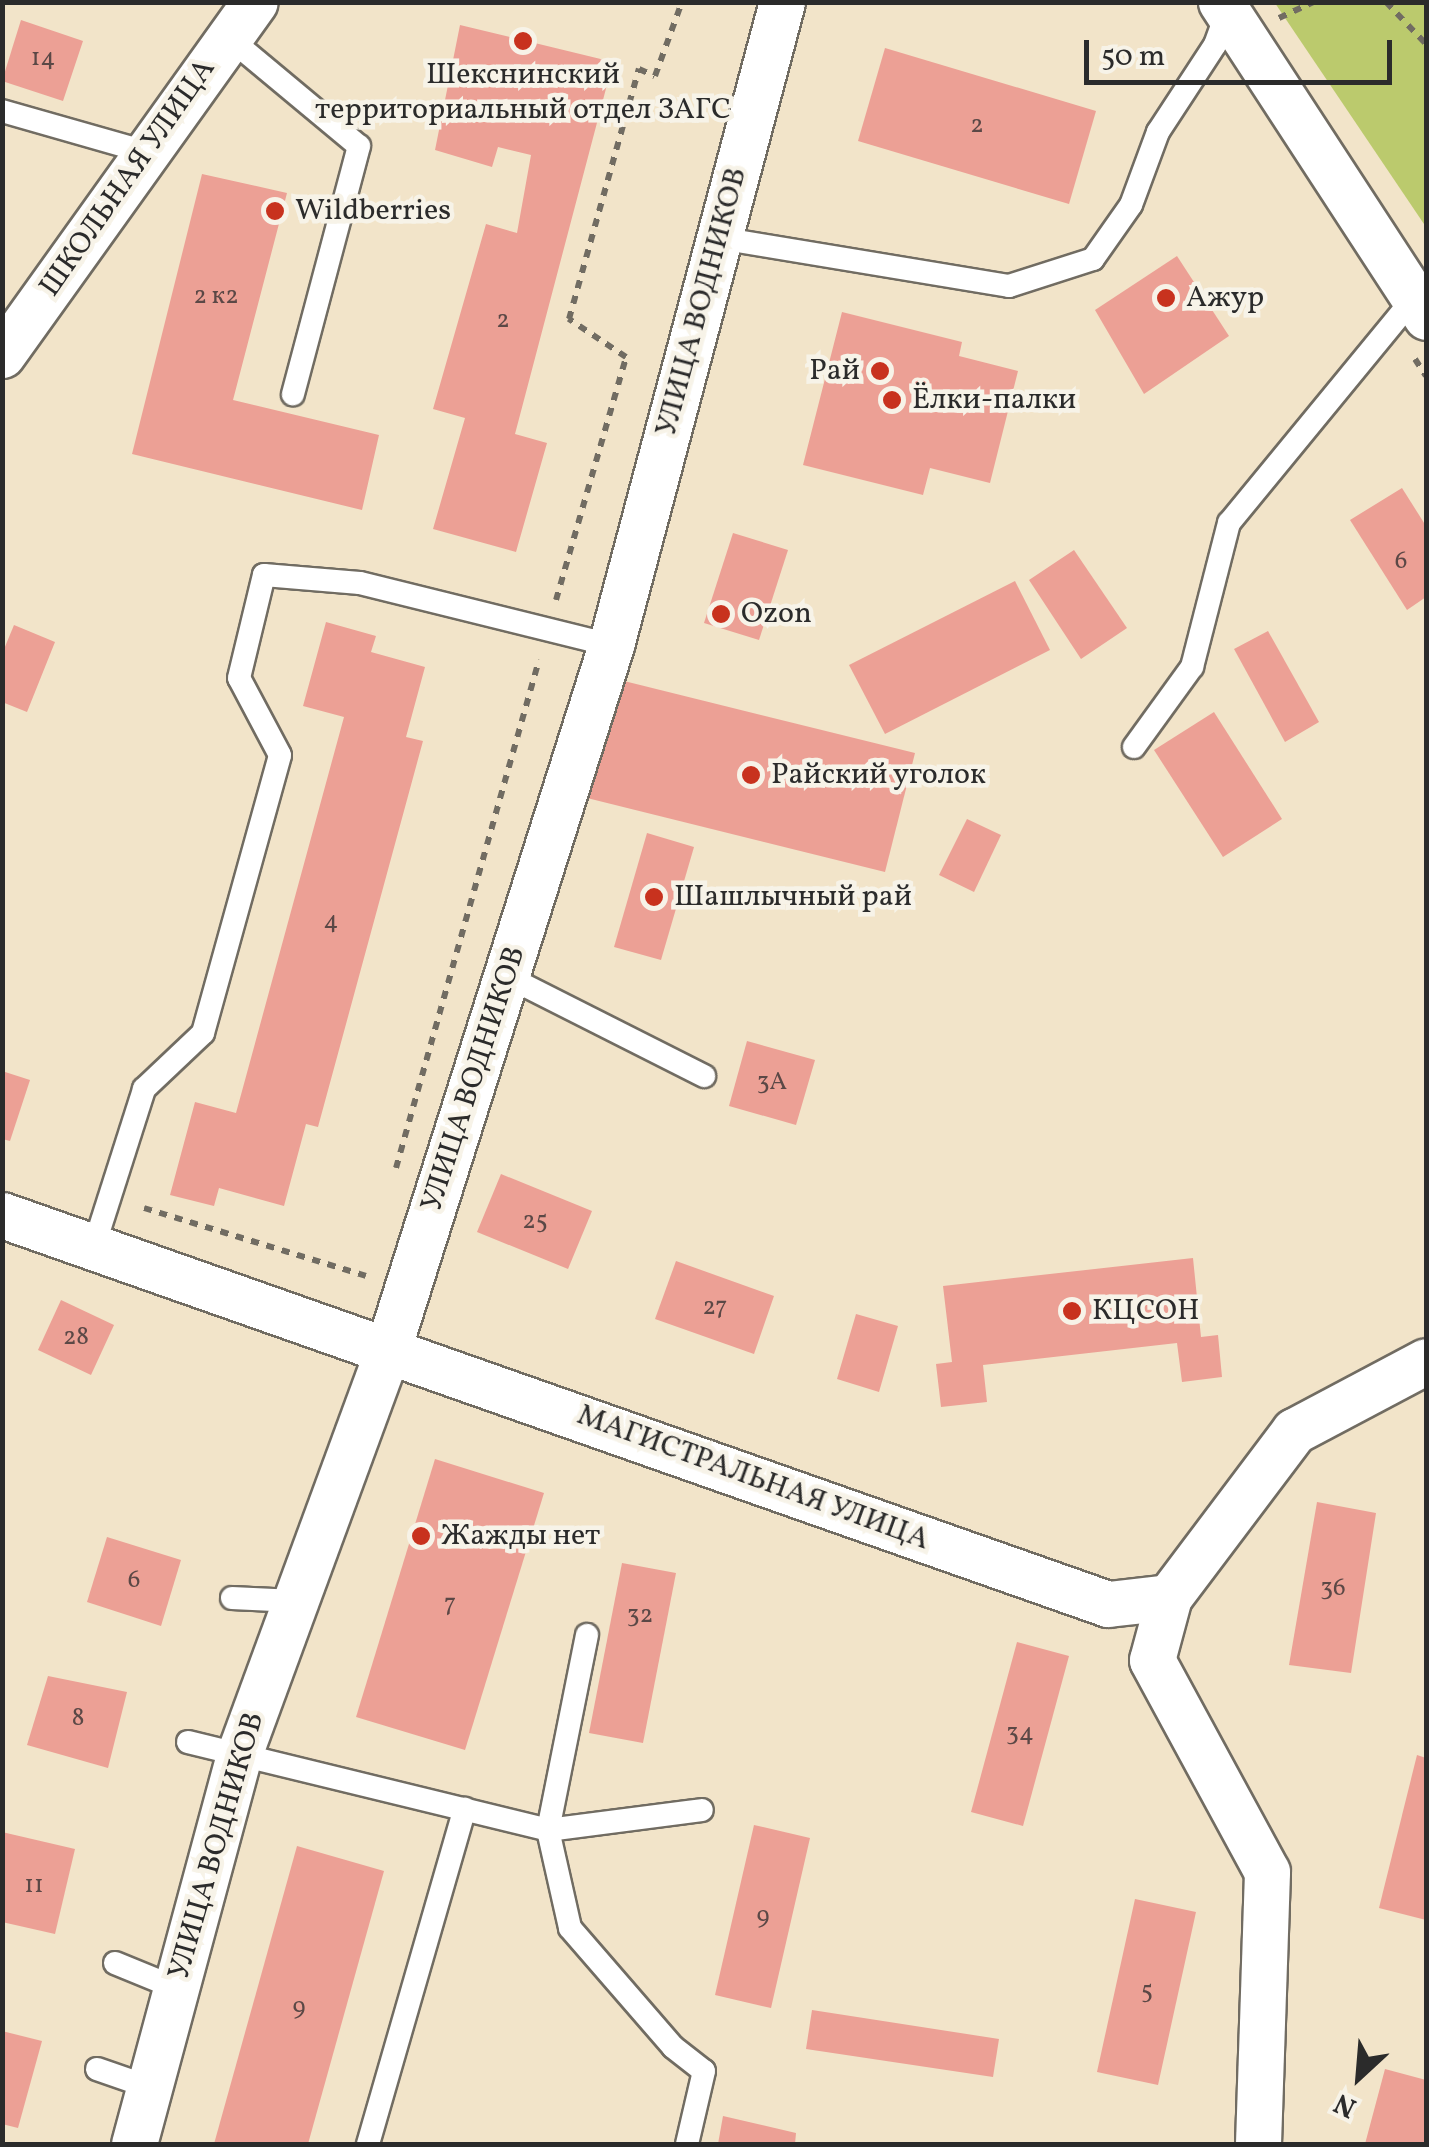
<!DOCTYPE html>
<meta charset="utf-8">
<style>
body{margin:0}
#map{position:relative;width:1429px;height:2147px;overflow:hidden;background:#f2e4c9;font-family:Vollkorn,serif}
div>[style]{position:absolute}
.green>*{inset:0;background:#bbca6d}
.building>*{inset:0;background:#eca095}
.path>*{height:6px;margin-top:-3px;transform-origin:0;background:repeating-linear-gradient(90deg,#716c62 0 8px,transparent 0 16px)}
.roads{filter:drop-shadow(2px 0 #716c62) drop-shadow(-2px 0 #716c62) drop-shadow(0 2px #716c62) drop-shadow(0 -2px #716c62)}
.service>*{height:22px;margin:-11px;padding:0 11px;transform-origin:11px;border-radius:11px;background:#fff}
.minor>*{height:45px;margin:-22.5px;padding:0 22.5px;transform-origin:22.5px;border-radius:22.5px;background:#fff}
.dots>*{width:28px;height:28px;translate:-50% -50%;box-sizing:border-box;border:5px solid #f7f3e8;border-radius:50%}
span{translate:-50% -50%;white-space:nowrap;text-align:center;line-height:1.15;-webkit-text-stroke:9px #f7f3e8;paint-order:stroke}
.number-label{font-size:25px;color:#5b4846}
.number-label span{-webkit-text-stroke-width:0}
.poi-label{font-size:30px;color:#2b2b2b}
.left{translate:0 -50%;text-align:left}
.right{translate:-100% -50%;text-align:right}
.street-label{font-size:30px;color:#2b2b2b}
.frame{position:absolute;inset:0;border:5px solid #2b2b2b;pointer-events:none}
.north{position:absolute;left:1309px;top:2027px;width:100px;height:100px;-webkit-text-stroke:8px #f7f3e8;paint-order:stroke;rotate:206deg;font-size:28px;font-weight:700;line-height:40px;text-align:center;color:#2b2b2b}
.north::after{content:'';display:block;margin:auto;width:35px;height:45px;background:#2b2b2b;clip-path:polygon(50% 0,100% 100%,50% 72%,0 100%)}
.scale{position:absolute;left:1084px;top:40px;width:308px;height:45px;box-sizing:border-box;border:5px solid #2b2b2b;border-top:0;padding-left:12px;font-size:30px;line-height:35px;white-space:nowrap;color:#2b2b2b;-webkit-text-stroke:8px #f7f3e8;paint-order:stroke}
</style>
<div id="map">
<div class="green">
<div style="clip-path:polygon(1275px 3px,1426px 3px,1426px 227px,1283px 15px)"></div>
</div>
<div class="building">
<div style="clip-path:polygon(21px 20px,83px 41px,63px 101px,2px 81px)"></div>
<div style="clip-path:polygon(460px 25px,613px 62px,515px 434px,547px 443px,516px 552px,433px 529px,465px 418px,433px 409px,486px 224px,517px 233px,531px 155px,498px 147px,492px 167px,435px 150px)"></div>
<div style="clip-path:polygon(885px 48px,1096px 111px,1069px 204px,858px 141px)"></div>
<div style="clip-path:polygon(202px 174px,287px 193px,233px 400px,379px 435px,362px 510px,132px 454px)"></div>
<div style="clip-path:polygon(1177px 256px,1229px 336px,1144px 394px,1095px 310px)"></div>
<div style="clip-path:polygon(842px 312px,962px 342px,959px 356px,1018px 371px,990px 483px,930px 468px,923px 495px,803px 465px)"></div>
<div style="clip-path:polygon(1402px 488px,1426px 526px,1426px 597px,1407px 610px,1350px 520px)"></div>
<div style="clip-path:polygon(733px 533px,788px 550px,759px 640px,704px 623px)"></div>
<div style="clip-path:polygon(1074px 550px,1127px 628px,1081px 659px,1029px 580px)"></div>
<div style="clip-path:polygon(1015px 581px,1050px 650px,885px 734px,849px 665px)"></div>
<div style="clip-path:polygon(326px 622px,376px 636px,371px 652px,425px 667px,406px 737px,423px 741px,318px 1127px,306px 1124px,284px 1206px,219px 1188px,214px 1206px,170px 1195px,195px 1102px,236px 1113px,344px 717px,303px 706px)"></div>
<div style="clip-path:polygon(14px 625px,55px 642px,27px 712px,2px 702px,2px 654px)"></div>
<div style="clip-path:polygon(1268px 631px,1319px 722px,1285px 742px,1234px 649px)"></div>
<div style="clip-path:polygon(616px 679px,915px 753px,885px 872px,587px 798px)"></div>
<div style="clip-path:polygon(1214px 712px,1282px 819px,1223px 857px,1154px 750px)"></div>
<div style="clip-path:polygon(967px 819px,1001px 835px,974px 892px,939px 875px)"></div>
<div style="clip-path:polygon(647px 833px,694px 847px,661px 960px,614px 947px)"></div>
<div style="clip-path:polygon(747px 1041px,815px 1060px,796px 1125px,729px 1106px)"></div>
<div style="clip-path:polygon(2px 1071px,30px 1080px,10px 1141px,2px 1139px)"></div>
<div style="clip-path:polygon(501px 1174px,592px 1211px,568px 1269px,477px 1232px)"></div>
<div style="clip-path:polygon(1193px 1258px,1201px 1337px,1218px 1335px,1222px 1377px,1182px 1382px,1177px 1343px,983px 1365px,987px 1402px,941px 1407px,936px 1364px,952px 1362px,943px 1286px)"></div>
<div style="clip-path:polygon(676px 1261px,774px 1296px,754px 1354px,655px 1319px)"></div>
<div style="clip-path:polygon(61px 1300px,114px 1325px,91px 1375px,38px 1350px)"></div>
<div style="clip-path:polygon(856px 1314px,898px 1326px,879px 1392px,837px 1379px)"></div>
<div style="clip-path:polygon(435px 1459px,544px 1493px,465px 1750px,356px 1717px)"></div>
<div style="clip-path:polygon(1317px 1502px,1376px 1513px,1351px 1673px,1289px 1665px)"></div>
<div style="clip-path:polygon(107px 1537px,181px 1560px,161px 1626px,87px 1602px)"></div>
<div style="clip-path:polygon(622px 1563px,676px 1573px,643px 1743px,589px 1733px)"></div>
<div style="clip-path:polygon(1017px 1642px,1069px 1656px,1023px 1826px,971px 1812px)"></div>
<div style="clip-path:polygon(48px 1676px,127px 1692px,108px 1768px,27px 1745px)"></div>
<div style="clip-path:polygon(1417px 1755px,1426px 1758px,1426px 1920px,1379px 1908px)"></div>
<div style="clip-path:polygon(754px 1825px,810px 1838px,771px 2008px,715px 1995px)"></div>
<div style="clip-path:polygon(2px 1832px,75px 1849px,55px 1934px,2px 1922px)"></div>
<div style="clip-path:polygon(297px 1846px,384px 1871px,308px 2144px,214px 2144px)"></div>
<div style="clip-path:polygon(1135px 1899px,1196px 1912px,1158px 2085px,1097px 2072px)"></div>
<div style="clip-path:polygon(812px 2010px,999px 2039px,993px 2077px,806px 2049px)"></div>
<div style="clip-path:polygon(2px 2031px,42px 2041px,18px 2128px,2px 2124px)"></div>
<div style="clip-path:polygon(1385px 2069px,1426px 2080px,1426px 2144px,1365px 2144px)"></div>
<div style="clip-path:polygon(723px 2116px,796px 2133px,795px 2144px,718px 2144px)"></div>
</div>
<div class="path">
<div style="left:1386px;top:2px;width:58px;rotate:46.4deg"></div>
<div style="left:1279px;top:18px;width:38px;rotate:-25deg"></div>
<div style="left:1415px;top:359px;width:20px;rotate:57deg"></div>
<div style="left:556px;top:600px;width:253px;rotate:-73.9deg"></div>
<div style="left:626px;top:357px;width:69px;rotate:-146.3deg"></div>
<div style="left:569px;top:319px;width:260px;rotate:-74.4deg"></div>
<div style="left:639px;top:69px;width:17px;rotate:24deg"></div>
<div style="left:655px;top:76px;width:79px;rotate:-70deg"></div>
<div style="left:396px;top:1168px;width:528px;rotate:-74.28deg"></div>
<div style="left:144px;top:1208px;width:232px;rotate:17deg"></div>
</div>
<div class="roads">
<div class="service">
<div style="left:228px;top:37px;width:170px;rotate:39.8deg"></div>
<div style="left:359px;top:146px;width:257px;rotate:104.9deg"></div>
<div style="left:2px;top:111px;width:150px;rotate:15.9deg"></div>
<div style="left:719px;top:238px;width:294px;rotate:9.4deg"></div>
<div style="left:1009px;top:286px;width:88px;rotate:-17.8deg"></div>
<div style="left:1093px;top:259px;width:66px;rotate:-54.9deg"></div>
<div style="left:1131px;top:205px;width:78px;rotate:-69.7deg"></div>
<div style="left:1158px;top:132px;width:104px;rotate:-56.8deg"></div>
<div style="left:1215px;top:45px;width:35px;rotate:-70deg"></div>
<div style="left:1134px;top:747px;width:99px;rotate:-54.1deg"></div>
<div style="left:1192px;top:667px;width:149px;rotate:-75.6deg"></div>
<div style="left:1229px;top:523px;width:291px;rotate:-50.6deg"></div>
<div style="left:506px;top:976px;width:222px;rotate:26.8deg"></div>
<div style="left:95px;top:1243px;width:162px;rotate:-72.3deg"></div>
<div style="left:144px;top:1089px;width:81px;rotate:-43.5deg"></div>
<div style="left:203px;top:1033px;width:288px;rotate:-74.5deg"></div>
<div style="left:280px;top:755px;width:87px;rotate:-118deg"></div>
<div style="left:239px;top:678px;width:106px;rotate:-76.4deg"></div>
<div style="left:264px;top:575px;width:96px;rotate:4.8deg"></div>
<div style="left:360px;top:583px;width:259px;rotate:13.9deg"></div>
<div style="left:232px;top:1598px;width:63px;rotate:2.7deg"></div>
<div style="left:587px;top:1635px;width:199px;rotate:101.3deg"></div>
<div style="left:548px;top:1830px;width:155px;rotate:-7.4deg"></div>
<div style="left:188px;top:1742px;width:371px;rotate:13.7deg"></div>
<div style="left:548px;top:1830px;width:100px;rotate:77.3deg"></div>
<div style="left:570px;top:1928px;width:157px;rotate:49.1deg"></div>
<div style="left:673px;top:2047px;width:39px;rotate:38deg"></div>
<div style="left:704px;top:2071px;width:75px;rotate:103.1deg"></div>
<div style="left:115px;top:1963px;width:66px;rotate:22.3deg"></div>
<div style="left:97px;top:2069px;width:55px;rotate:19.1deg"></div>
<div style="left:368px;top:2144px;width:349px;rotate:-73.9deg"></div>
</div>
<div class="minor">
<div style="left:1221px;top:2px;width:376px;rotate:56.9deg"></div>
<div style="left:2px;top:355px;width:434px;rotate:-54.4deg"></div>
<div style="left:2px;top:1215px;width:1172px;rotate:19.38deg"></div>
<div style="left:1108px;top:1604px;width:61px;rotate:-6.5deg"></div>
<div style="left:1169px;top:1597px;width:208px;rotate:-53deg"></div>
<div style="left:1294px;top:1431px;width:149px;rotate:-27.9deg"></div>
<div style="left:1169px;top:1597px;width:65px;rotate:105.1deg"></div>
<div style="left:1152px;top:1660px;width:241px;rotate:61.5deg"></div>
<div style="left:1267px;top:1872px;width:272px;rotate:91.9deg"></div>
<div style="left:134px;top:2144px;width:406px;rotate:-74.9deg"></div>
<div style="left:240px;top:1752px;width:429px;rotate:-69.8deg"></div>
<div style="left:388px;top:1349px;width:738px;rotate:-72.42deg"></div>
<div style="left:611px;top:645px;width:665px;rotate:-75.11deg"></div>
</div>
</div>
<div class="dots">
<div style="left:523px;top:41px;background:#c8321e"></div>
<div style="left:275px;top:211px;background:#c8321e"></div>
<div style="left:1166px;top:298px;background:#c8321e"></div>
<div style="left:880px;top:371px;background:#c8321e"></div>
<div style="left:892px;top:400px;background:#c8321e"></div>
<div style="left:721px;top:614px;background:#c8321e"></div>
<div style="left:751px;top:775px;background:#c8321e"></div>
<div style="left:654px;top:897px;background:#c8321e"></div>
<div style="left:1072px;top:1311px;background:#c8321e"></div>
<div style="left:421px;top:1536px;background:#c8321e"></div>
</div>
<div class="number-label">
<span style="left:43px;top:59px">14</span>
<span style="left:977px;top:126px">2</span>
<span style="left:216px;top:297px">2 к2</span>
<span style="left:503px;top:321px">2</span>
<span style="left:1401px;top:562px">6</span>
<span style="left:331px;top:922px">4</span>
<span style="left:772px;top:1083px">3А</span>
<span style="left:535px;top:1222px">25</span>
<span style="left:715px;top:1308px">27</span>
<span style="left:76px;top:1338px">28</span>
<span style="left:134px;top:1581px">6</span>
<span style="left:1333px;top:1589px">36</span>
<span style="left:450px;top:1605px">7</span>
<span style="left:640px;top:1616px">32</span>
<span style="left:78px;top:1719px">8</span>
<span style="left:1020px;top:1734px">34</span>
<span style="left:34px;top:1886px">11</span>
<span style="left:763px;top:1917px">9</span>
<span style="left:1147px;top:1992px">5</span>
<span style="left:299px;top:2008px">9</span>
</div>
<div class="poi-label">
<span style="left:523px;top:92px">Шекснинский<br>территориальный отдел ЗАГС</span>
<span class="left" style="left:295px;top:211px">Wildberries</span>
<span class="left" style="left:1186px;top:298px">Ажур</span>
<span class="right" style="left:860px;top:371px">Рай</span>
<span class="left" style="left:912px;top:400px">Ёлки-палки</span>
<span class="left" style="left:741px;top:614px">Ozon</span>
<span class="left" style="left:771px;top:775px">Райский уголок</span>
<span class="left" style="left:674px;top:897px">Шашлычный рай</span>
<span class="left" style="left:1092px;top:1311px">КЦСОН</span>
<span class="left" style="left:441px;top:1536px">Жажды нет</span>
</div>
<div class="street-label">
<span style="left:128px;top:178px;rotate:-55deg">ШКОЛЬНАЯ УЛИЦА</span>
<span style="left:702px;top:302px;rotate:-75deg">УЛИЦА ВОДНИКОВ</span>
<span style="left:474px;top:1079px;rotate:-72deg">УЛИЦА ВОДНИКОВ</span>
<span style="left:753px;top:1478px;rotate:20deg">МАГИСТРАЛЬНАЯ УЛИЦА</span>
<span style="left:217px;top:1846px;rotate:-74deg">УЛИЦА ВОДНИКОВ</span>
</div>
<div class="frame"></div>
<div class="north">N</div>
<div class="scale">50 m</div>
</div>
